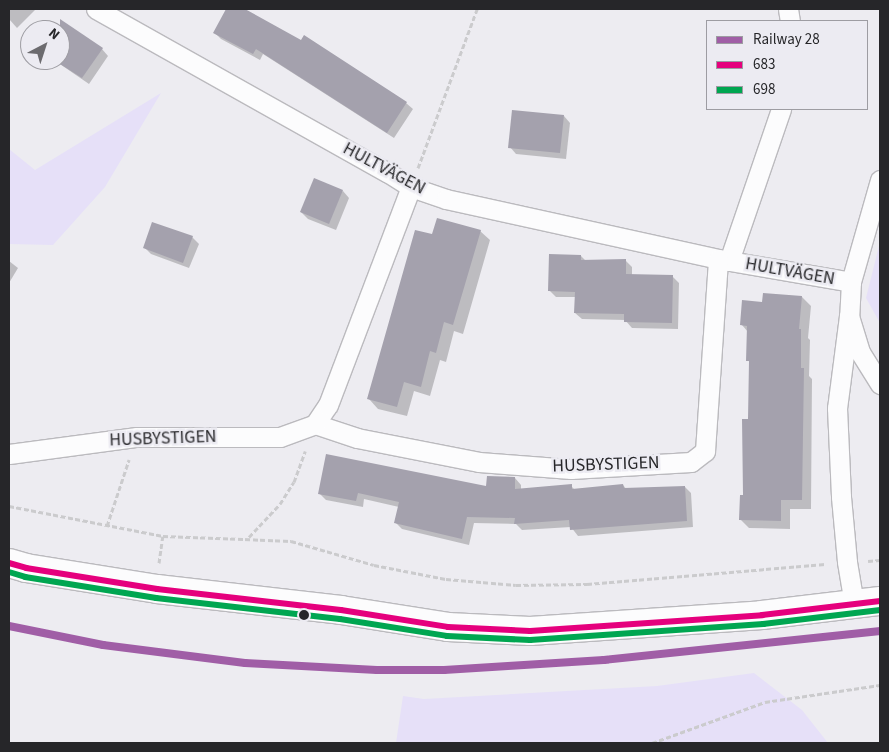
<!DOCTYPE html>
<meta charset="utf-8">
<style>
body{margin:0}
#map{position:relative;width:889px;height:752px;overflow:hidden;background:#edecf1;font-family:"Source Sans 3",sans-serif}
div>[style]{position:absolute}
.green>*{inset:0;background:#e6e0f8}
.shadow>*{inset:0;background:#0003}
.building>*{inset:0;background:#a4a1ad}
.path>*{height:3px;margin-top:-1.5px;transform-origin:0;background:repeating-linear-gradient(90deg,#cbcbcd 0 5px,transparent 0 7.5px)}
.roads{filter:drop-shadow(1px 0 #bbbabe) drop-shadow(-1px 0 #bbbabe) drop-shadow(0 1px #bbbabe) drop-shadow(0 -1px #bbbabe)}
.street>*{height:19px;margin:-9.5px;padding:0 9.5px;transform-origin:9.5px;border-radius:9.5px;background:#fcfcfd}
.secondary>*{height:28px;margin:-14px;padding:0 14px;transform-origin:14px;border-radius:14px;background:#fcfcfd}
.bus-1>*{height:6px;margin:-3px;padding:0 3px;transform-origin:3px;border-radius:3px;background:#e5007d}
.bus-2>*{height:6px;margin:-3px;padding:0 3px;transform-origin:3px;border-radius:3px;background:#00a651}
.rail-1>*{height:8px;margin:-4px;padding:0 4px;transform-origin:4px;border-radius:4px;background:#a05ea6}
.dots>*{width:14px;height:14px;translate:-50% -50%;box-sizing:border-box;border:2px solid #ecebf2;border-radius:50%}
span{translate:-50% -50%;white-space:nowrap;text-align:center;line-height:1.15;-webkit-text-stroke:5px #ecebf2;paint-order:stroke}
.street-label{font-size:18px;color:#262629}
.frame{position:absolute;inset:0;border:10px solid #262629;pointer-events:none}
.legend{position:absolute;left:706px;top:20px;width:162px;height:90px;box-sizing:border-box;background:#ecebf2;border:1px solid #9d9ca2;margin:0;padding:6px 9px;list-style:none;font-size:15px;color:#262629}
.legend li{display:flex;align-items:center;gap:10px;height:25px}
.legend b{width:25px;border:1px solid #9d9ca2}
.north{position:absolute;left:20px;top:20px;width:50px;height:50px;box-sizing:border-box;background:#ecebf2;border:1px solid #9d9ca2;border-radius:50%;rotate:40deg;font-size:14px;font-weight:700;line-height:20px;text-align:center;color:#262629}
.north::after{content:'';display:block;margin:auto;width:18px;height:22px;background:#6c6b6f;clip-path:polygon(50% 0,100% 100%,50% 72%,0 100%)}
</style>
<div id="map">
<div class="green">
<div style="clip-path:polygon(161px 93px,105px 187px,53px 245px,9px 244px,9px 149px,35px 170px)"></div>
<div style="clip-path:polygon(880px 242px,880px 323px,866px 298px)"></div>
<div style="clip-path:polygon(754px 673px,802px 710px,828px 743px,396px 743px,403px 696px,424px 699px,657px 686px)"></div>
</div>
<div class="shadow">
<div style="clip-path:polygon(9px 9px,36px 9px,17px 28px,9px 19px)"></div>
<div style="clip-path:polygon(228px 9px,243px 9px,406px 103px,413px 109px,394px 138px,263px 54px,260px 60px,221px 39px,215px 33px)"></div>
<div style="clip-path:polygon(60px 33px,102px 49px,108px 56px,89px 84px,54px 60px,60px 60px)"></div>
<div style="clip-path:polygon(564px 116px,570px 123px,566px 159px,516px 154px,510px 147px)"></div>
<div style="clip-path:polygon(343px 191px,349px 198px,336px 230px,308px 219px,301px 212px)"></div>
<div style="clip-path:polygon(480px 231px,490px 240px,463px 334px,454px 331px,446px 362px,440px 360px,430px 396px,414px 391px,407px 416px,378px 409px,369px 399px,433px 236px)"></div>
<div style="clip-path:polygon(192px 237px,199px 244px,189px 268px,151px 254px,144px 247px)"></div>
<div style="clip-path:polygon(581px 256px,586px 261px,626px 261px,632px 267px,632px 275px,672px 276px,679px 283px,678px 329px,632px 328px,625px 320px,582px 319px,575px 313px,576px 297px,556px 297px,549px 290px)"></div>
<div style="clip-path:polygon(9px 261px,18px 268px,9px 283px)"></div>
<div style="clip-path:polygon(802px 297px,811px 306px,808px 338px,810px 340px,809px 376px,812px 379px,811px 509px,790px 509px,790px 529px,749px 528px,740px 519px,744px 496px,749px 420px,750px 363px,748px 360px,748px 332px,742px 325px,763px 303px)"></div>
<div style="clip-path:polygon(515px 478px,521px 485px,521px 490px,571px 486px,575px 490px,623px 485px,627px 490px,685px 487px,691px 493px,693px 527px,578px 536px,571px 527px,522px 530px,516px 524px,474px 523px,469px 545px,402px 529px,396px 523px,399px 507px,364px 499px,363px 507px,326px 500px,319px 493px,488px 488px)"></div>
</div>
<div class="building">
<div style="clip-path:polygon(226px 9px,245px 9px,301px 40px,304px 35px,407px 102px,387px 133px,256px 49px,253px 54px,213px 33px)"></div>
<div style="clip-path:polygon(60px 19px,103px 48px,82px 78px,60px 64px)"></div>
<div style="clip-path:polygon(512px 110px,564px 115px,560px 153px,508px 148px)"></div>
<div style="clip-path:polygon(314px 178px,343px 190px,329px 224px,300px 212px)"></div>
<div style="clip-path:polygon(437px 218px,481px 230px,453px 325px,444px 322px,436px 353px,430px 351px,421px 387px,404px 382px,397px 407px,367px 399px,415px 230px,432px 234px)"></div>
<div style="clip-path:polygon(152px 222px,193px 236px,183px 263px,143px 248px)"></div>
<div style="clip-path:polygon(549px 254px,581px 255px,581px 260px,626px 259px,626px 274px,673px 275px,672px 323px,624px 322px,624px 314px,574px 313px,575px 292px,548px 291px)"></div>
<div style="clip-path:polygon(763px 293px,802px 296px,799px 329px,801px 329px,801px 368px,804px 368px,802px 500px,781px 500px,781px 521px,739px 520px,740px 495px,743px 495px,742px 419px,748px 419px,749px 361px,746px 361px,747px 326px,740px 325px,742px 300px,762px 302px)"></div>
<div style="clip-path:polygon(326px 454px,486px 486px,487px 476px,515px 477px,515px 489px,572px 484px,572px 489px,623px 484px,624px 488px,685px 486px,687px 521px,570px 530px,569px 520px,514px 524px,515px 518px,467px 517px,462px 539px,394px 523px,399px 502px,358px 493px,356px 501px,318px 494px)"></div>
</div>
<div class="path">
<div style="left:418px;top:168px;width:170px;rotate:-69.6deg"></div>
<div style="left:9px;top:506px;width:157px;rotate:11deg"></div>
<div style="left:163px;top:536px;width:128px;rotate:2.2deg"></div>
<div style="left:291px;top:541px;width:86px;rotate:16.1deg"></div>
<div style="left:374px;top:565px;width:73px;rotate:11deg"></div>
<div style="left:446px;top:579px;width:70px;rotate:4.9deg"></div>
<div style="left:516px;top:585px;width:71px;rotate:-0.8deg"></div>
<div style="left:587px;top:584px;width:239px;rotate:-4.8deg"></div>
<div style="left:107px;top:526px;width:70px;rotate:-71.6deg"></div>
<div style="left:249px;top:537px;width:45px;rotate:-46.8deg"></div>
<div style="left:280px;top:504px;width:26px;rotate:-58deg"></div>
<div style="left:294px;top:482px;width:33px;rotate:-70deg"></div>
<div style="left:868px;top:561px;width:12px;rotate:-5deg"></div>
<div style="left:159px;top:563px;width:27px;rotate:-82deg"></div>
<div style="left:652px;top:743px;width:120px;rotate:-19.9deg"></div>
<div style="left:765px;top:702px;width:116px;rotate:-8.4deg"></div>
</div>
<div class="roads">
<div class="street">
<div style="left:96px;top:9px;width:334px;rotate:29.3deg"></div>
<div style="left:387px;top:172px;width:28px;rotate:32deg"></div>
<div style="left:411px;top:187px;width:37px;rotate:19deg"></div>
<div style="left:446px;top:199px;width:279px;rotate:12.4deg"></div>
<div style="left:718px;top:259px;width:135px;rotate:9.8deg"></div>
<div style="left:788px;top:9px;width:12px;rotate:81deg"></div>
<div style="left:880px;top:180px;width:106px;rotate:105.9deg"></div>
<div style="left:851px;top:282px;width:34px;rotate:93deg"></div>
<div style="left:849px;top:316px;width:38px;rotate:73deg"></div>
<div style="left:860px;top:352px;width:38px;rotate:58deg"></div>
<div style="left:729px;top:261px;width:161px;rotate:-71.1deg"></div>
<div style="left:849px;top:316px;width:93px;rotate:97.4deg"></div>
<div style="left:837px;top:408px;width:89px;rotate:87.4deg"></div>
<div style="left:841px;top:497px;width:65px;rotate:84.7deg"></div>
<div style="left:847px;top:562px;width:43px;rotate:80.5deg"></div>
<div style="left:315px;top:424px;width:44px;rotate:18.4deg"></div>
<div style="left:357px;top:438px;width:124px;rotate:11.1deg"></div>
<div style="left:479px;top:462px;width:92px;rotate:4.4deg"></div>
<div style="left:571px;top:469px;width:120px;rotate:-3.3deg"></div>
<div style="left:691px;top:462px;width:18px;rotate:-38deg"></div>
<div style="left:705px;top:451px;width:192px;rotate:-86.1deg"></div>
<div style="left:9px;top:454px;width:129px;rotate:-7.6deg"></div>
<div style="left:137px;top:437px;width:143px"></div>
<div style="left:280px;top:437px;width:37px;rotate:-20deg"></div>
<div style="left:315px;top:424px;width:23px;rotate:-56deg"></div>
<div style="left:328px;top:405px;width:233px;rotate:-69.2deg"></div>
</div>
<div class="secondary">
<div style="left:9px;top:563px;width:18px;rotate:16deg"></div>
<div style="left:26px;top:568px;width:133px;rotate:9.1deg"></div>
<div style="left:157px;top:589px;width:185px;rotate:6.5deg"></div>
<div style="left:341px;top:610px;width:108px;rotate:9deg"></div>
<div style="left:448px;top:627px;width:82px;rotate:2.8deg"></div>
<div style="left:530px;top:631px;width:233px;rotate:-3.9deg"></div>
<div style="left:762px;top:615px;width:119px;rotate:-6.8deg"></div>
</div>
</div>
<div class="bus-1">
<div style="left:9px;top:563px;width:18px;rotate:16deg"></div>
<div style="left:26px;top:568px;width:133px;rotate:9.1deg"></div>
<div style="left:157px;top:589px;width:185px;rotate:6.5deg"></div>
<div style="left:341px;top:610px;width:108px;rotate:9deg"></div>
<div style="left:448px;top:627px;width:82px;rotate:2.8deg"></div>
<div style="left:530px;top:631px;width:233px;rotate:-3.9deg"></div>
<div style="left:762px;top:615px;width:119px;rotate:-6.8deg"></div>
</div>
<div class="bus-2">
<div style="left:9px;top:572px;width:17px;rotate:17deg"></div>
<div style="left:25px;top:577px;width:133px;rotate:9.1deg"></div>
<div style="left:156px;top:598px;width:185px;rotate:6.5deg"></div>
<div style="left:340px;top:619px;width:108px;rotate:9deg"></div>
<div style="left:447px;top:636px;width:83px;rotate:2.8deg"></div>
<div style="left:530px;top:640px;width:234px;rotate:-3.9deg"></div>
<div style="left:763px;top:624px;width:118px;rotate:-6.8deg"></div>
</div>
<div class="rail-1">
<div style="left:9px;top:626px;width:96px;rotate:11.4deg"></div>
<div style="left:103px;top:645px;width:143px;rotate:7.2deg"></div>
<div style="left:245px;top:663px;width:132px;rotate:3deg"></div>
<div style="left:377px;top:670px;width:67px"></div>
<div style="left:444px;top:670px;width:160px;rotate:-3.6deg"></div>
<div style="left:604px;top:660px;width:278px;rotate:-6deg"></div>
</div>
<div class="dots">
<div style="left:304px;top:615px;background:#262629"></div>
</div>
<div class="street-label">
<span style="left:384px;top:169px;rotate:28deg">HULTVÄGEN</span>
<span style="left:790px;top:272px;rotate:10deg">HULTVÄGEN</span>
<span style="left:163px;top:439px;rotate:-2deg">HUSBYSTIGEN</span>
<span style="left:606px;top:465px;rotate:-2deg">HUSBYSTIGEN</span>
</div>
<div class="frame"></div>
<ul class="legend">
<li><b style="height:6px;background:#a05ea6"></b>Railway 28</li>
<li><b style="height:6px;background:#e5007d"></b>683</li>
<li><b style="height:6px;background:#00a651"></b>698</li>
</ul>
<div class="north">N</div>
</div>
